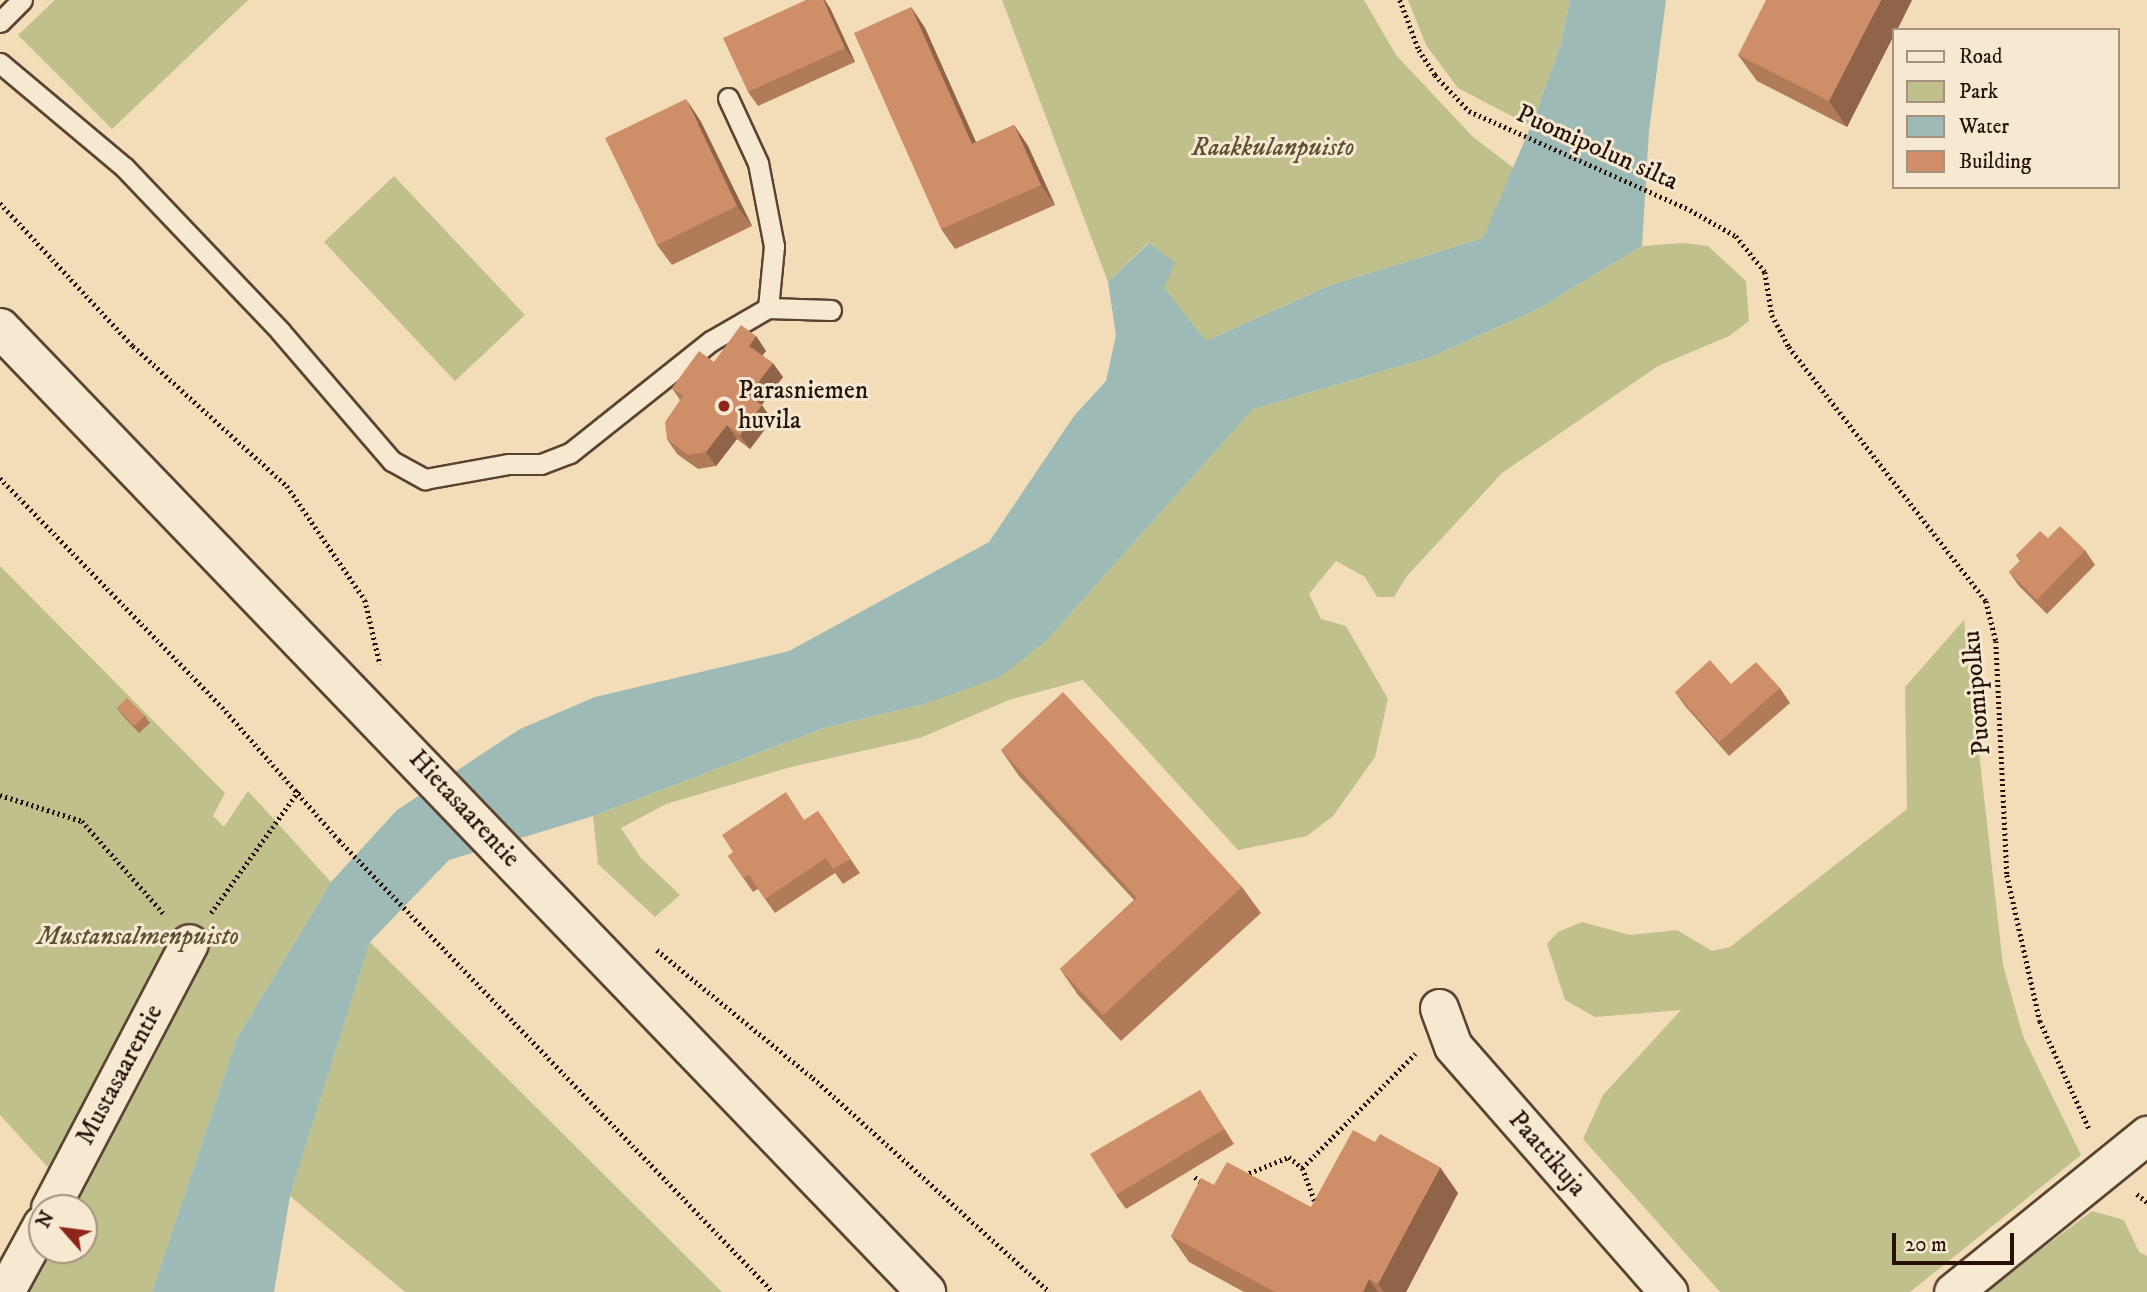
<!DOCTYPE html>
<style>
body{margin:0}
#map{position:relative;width:2147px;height:1292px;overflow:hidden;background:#f3ddb8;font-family:"IM FELL DW Pica",serif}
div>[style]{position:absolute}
.green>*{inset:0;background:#bfc08c}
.water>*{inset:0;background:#9dbab6}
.path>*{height:4.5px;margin-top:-2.25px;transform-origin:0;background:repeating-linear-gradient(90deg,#281005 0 2px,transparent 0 5.5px)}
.roads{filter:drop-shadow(2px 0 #5b4332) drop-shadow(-2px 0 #5b4332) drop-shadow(0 2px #5b4332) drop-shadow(0 -2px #5b4332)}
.service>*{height:19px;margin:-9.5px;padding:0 9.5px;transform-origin:9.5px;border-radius:9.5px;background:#f7e9d1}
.minor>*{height:37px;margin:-18.5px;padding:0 18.5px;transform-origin:18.5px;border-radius:18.5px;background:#f7e9d1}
.tertiary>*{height:38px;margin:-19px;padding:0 19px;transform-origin:19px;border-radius:19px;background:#f7e9d1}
.wall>*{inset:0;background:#b17b59}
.shaded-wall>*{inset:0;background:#906449}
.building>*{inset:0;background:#ce8f68}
.dots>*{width:19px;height:19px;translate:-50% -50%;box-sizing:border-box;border:4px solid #f7e9d1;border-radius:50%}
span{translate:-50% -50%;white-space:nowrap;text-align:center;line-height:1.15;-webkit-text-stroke:6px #f7e9d1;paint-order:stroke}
.park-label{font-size:26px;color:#5d4e34;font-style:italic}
.street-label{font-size:26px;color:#281005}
.poi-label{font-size:26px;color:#281005}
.left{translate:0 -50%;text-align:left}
.legend{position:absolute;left:1892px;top:28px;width:228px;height:161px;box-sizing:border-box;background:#f7e9d1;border:2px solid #a4927f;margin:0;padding:9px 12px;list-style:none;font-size:21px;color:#281005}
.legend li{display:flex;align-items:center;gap:14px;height:35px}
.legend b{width:35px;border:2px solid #a4927f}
.north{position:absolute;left:28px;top:1194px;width:70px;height:70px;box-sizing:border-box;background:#f7e9d1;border:2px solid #a4927f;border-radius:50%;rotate:298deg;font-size:19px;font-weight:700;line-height:28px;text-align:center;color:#281005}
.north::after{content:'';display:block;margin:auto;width:24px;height:32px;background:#8f2418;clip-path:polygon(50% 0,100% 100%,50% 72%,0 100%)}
.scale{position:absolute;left:1892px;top:1233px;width:122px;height:32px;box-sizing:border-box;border:4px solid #281005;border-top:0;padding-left:9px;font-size:21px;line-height:24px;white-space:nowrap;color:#281005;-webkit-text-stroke:5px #f7e9d1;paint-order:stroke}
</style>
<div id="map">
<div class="green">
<div style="clip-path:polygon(55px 0,248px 0,112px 129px,18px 35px)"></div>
<div style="clip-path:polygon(1002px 0,1364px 0,1396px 55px,1473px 137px,1515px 169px,1483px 238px,1328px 286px,1206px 341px,1163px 288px,1148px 243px,1108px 282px)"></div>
<div style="clip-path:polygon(1408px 0,1570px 0,1561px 44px,1531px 126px,1458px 88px,1426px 45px)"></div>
<div style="clip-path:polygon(394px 176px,525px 315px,455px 381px,324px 242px)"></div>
<div style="clip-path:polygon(1683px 243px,1708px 246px,1746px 281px,1749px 321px,1729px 336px,1658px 366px,1502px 473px,1407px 576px,1394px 597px,1377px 597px,1365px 577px,1336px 561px,1309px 594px,1321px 619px,1346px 626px,1388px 699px,1375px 757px,1333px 816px,1307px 836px,1238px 850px,1083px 680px,1009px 700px,920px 738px,791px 767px,666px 804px,621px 828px,641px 858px,680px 895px,655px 917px,598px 864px,593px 816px,824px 728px,924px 704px,1047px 640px,1253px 409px,1431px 357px,1538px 309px,1642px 246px)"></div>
<div style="clip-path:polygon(evenodd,0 566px,225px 793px,213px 816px,224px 827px,248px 791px,331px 882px,237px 1038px,152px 1292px,0 1292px,0 1257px,54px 1174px,0 1115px,0 566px,42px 1208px,84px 1208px,84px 1250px,42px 1250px,42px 1208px)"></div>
<div style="clip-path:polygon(1964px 620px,2003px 965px,2023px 1036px,2081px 1155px,1910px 1292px,1720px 1292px,1583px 1139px,1603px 1095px,1681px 1010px,1595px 1017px,1565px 1000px,1547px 944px,1558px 932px,1582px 922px,1630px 935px,1677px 930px,1712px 951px,1730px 947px,1907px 809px,1905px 687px)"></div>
<div style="clip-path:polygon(370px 942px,722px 1292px,405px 1292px,290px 1196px)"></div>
<div style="clip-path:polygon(2092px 1211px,2124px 1220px,2139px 1252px,2147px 1256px,2147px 1292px,1984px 1292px)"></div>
</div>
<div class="water">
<div style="clip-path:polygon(1570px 0,1666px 0,1649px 131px,1642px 246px,1538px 309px,1431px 357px,1253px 409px,1047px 640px,1000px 677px,924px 704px,824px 728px,593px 816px,449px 860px,370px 942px,290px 1196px,274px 1292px,152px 1292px,237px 1038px,331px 882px,397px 810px,520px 729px,595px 697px,789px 651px,989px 542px,1074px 416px,1106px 381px,1116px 335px,1108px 282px,1149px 243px,1175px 263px,1164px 288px,1206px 341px,1328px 286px,1483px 238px,1531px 126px,1561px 44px)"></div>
</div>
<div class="path">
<div style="left:1400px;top:0;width:53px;rotate:69.2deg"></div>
<div style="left:1419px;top:50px;width:30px;rotate:57deg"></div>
<div style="left:1435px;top:75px;width:50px;rotate:46.6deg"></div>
<div style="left:1469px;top:111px;width:242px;rotate:24.1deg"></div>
<div style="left:1690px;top:210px;width:53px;rotate:29.5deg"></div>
<div style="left:1736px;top:236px;width:46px;rotate:51.1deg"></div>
<div style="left:1765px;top:272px;width:44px;rotate:80.8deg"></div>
<div style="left:1772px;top:315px;width:36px;rotate:62deg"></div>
<div style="left:1789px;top:347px;width:321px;rotate:52.2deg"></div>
<div style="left:1986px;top:601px;width:41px;rotate:76deg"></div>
<div style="left:1996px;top:641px;width:234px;rotate:87.3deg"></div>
<div style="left:2007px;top:875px;width:150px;rotate:77.3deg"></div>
<div style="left:2040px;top:1021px;width:120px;rotate:65.4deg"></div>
<div style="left:0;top:203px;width:195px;rotate:47.1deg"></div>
<div style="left:133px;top:346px;width:208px;rotate:42.3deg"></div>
<div style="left:287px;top:486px;width:138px;rotate:55.6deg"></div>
<div style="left:365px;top:600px;width:66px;rotate:76.8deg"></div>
<div style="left:0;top:478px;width:319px;rotate:45.9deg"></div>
<div style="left:222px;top:707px;width:177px;rotate:48.7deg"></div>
<div style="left:339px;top:840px;width:627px;rotate:46.16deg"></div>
<div style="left:0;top:795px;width:86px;rotate:17.6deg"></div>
<div style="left:82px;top:821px;width:123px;rotate:48.6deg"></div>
<div style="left:211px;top:913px;width:151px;rotate:-54.4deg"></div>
<div style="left:657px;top:950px;width:202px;rotate:39.4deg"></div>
<div style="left:813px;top:1078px;width:319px;rotate:42.1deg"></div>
<div style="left:1244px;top:1175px;width:48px;rotate:-21.8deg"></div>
<div style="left:1289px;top:1157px;width:17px;rotate:40deg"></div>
<div style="left:1195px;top:1177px;width:12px;rotate:42deg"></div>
<div style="left:2137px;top:1194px;width:13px;rotate:39deg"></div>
<div style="left:1316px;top:1206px;width:40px;rotate:-110.2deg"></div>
<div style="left:1302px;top:1168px;width:161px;rotate:-45.3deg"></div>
</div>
<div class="roads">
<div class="service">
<div style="left:0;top:22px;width:31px;rotate:-45deg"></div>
<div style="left:0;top:63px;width:163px;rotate:40deg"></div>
<div style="left:125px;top:168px;width:225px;rotate:46.4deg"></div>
<div style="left:280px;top:331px;width:172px;rotate:49.3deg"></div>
<div style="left:392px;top:461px;width:38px;rotate:29deg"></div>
<div style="left:425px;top:479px;width:84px;rotate:-10.2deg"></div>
<div style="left:508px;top:464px;width:33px"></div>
<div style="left:541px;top:464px;width:31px;rotate:-21deg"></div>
<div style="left:570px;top:453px;width:180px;rotate:-38.5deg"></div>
<div style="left:711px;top:341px;width:66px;rotate:-30.1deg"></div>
<div style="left:768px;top:308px;width:63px;rotate:1.8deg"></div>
<div style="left:728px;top:98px;width:72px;rotate:65.2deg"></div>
<div style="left:758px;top:163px;width:85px;rotate:79.1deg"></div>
<div style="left:774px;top:246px;width:62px;rotate:95.5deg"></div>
</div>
<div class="minor">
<div style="left:1439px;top:1008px;width:40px;rotate:69.8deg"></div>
<div style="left:1453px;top:1046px;width:327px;rotate:48.8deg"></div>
<div style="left:50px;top:1208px;width:299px;rotate:-62.3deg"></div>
<div style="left:5px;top:1292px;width:77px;rotate:-61.4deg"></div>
<div style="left:1953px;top:1292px;width:250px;rotate:-39deg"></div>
</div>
<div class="tertiary">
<div style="left:0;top:328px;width:1337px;rotate:46.15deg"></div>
</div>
</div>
<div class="wall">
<div style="clip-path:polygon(1912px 0,1897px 30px,1893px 30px,1893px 37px,1847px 127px,1757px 81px,1738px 55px)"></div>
<div style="clip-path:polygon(911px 7px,925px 28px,976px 142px,1014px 125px,1028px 146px,1055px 205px,955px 249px,941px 229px)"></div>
<div style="clip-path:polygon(830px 8px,855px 62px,758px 106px,748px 92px)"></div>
<div style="clip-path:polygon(700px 120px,752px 226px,672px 265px,657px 245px)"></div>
<div style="clip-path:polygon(756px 336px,766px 351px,762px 355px,783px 377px,761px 405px,772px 420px,750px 449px,737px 439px,716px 466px,698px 469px,677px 454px,667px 439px,680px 400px,672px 388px)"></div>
<div style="clip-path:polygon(2085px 550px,2095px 565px,2047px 614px,2019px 586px,2009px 572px,2020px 561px,2016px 555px)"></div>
<div style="clip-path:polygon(1731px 684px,1780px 688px,1790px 703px,1729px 756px,1685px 706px,1675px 692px)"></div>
<div style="clip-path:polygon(117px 708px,145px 716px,150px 723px,139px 733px,122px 715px)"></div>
<div style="clip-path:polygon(1001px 750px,1242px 887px,1261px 913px,1121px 1041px,1078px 995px,1060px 969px,1134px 900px,1019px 776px)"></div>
<div style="clip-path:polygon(818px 811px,860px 873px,843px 884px,835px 873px,775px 913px,758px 889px,753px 892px,728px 856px,805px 820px)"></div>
<div style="clip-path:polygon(1200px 1090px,1234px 1144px,1126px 1209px,1116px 1195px)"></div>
<div style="clip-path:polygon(1214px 1185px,1311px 1207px,1458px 1193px,1406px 1292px,1244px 1292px,1189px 1262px,1171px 1236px)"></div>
</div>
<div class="shaded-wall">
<div style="clip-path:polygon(823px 0,825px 0,830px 8px,855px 62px,845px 48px)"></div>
<div style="clip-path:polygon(1881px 0,1912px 0,1897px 30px,1893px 30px,1893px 37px,1847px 127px,1829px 101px)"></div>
<div style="clip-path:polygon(911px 7px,925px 28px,986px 165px,972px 144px)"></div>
<div style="clip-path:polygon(686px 99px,700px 120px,752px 226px,737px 206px)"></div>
<div style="clip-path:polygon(1014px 125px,1028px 146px,1055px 205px,1041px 185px)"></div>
<div style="clip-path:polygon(756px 336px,766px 351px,759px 360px,749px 346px)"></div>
<div style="clip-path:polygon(773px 363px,783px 377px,758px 410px,748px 396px)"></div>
<div style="clip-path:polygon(762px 405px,772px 420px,750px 449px,740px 435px)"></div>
<div style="clip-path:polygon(727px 425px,737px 439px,716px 466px,706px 452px)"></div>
<div style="clip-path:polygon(1440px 1167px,1458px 1193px,1406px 1292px,1384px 1292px,1378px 1284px)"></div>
<div style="clip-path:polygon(1369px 1279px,1378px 1292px,1363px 1292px)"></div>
</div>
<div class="building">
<div style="clip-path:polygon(806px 0,823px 0,845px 48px,748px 92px,723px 38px)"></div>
<div style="clip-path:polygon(1766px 0,1881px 0,1829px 101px,1738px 55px)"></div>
<div style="clip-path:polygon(911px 7px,972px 144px,1014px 125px,1041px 185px,941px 229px,854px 33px)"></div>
<div style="clip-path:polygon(686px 99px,737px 206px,657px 245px,605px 138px)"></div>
<div style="clip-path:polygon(741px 325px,756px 336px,749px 346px,773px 363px,748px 396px,762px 405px,740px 435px,727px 425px,706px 452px,688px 455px,667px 439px,665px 422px,683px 396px,672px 388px,699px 351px,714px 362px)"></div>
<div style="clip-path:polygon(2060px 526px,2085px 550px,2037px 600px,2009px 572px,2021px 560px,2016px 555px,2040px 531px,2048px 538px)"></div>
<div style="clip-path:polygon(1710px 660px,1731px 684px,1756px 662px,1780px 688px,1719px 742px,1675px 692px)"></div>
<div style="clip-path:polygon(1063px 692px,1242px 887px,1103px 1015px,1060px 969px,1137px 898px,1001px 750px)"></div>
<div style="clip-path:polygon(127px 698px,145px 716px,134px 726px,117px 708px)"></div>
<div style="clip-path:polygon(786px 792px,804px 820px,818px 811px,850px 859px,833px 869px,826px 858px,765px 899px,749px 875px,743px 878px,728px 856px,733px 852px,722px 835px)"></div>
<div style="clip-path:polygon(1200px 1090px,1224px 1129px,1116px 1195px,1090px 1154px)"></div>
<div style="clip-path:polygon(1353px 1130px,1375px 1142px,1380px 1134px,1440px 1167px,1378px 1284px,1369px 1279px,1363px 1292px,1275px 1292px,1171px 1236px,1201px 1178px,1214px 1185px,1227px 1162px,1311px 1207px)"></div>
</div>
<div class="dots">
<div style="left:724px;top:406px;background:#8f2418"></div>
</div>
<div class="park-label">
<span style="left:1273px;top:148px">Raakkulanpuisto</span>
<span style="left:138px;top:937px">Mustansalmenpuisto</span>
</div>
<div class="street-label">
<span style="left:1597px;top:148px;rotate:24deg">Puomipolun silta</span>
<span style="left:1977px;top:693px;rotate:-95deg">Puomipolku</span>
<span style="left:464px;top:809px;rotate:47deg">Hietasaarentie</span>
<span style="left:120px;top:1075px;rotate:-62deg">Mustasaarentie</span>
<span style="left:1547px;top:1154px;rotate:49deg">Paattikuja</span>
</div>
<div class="poi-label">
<span class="left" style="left:738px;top:406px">Parasniemen<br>huvila</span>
</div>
<ul class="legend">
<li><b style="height:9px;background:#f7e9d1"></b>Road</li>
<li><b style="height:19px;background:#bfc08c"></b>Park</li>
<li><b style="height:19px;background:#9dbab6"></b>Water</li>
<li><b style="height:19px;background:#ce8f68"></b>Building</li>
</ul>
<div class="north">N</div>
<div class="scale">20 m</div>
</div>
